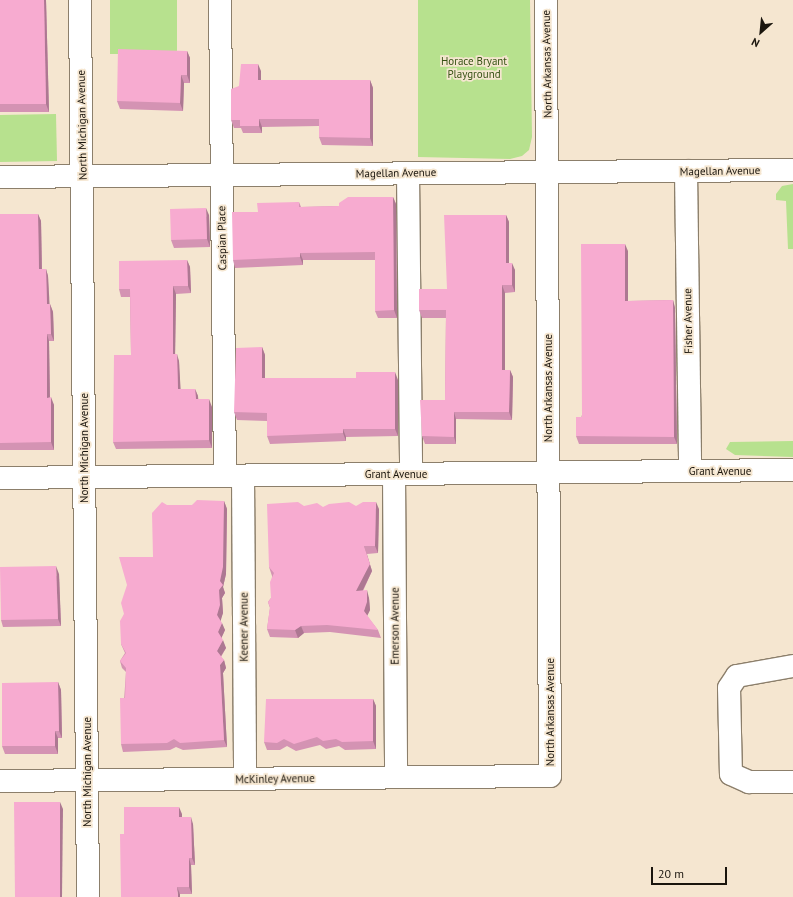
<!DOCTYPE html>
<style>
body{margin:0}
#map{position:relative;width:793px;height:897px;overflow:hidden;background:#f5e6d0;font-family:"PT Sans",sans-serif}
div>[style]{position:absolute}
.green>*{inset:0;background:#b7e18e}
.roads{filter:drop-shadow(1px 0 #8c7f6b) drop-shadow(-1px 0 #8c7f6b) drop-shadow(0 1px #8c7f6b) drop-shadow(0 -1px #8c7f6b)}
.minor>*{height:22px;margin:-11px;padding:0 11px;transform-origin:11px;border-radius:11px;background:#fff}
.wall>*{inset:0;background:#d493b3}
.shaded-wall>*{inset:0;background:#ad7892}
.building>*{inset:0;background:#f7abd0}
span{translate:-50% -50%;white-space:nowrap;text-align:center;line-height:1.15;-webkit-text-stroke:3.5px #f5e6d0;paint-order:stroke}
.park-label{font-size:11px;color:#365214}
.street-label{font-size:11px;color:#1a150d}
.north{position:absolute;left:741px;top:12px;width:40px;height:40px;-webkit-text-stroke:3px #f5e6d0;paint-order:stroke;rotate:207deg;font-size:11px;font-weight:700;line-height:16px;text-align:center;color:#1a150d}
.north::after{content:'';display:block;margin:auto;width:14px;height:18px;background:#1a150d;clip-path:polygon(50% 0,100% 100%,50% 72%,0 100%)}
.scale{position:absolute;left:651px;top:867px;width:76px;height:18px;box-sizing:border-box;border:2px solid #1a150d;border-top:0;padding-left:5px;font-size:12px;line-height:14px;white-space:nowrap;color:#1a150d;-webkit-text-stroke:3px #f5e6d0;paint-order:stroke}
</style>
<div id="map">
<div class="green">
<div style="clip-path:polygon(110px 0,177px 0,177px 54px,110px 54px)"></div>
<div style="clip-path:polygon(418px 0,530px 0,532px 137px,529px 150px,522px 156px,510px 159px,418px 157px)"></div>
<div style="clip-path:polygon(56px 114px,57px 161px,0 162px,0 115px)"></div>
<div style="clip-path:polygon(793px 184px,793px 249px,788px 249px,786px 201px,776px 200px,776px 194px,782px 186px)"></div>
<div style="clip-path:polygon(793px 441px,793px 457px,735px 455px,726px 449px,730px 442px)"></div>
</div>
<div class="roads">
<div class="minor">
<div style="left:80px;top:0;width:897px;rotate:89.49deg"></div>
<div style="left:220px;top:0;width:476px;rotate:89.4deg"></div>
<div style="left:686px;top:171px;width:300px;rotate:89.2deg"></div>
<div style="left:408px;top:173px;width:301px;rotate:89.4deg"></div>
<div style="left:0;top:177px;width:793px;rotate:-0.51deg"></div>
<div style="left:394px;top:474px;width:303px;rotate:89.6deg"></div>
<div style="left:243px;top:476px;width:303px;rotate:89.6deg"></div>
<div style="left:0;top:478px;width:793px;rotate:-0.58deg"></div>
<div style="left:793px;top:666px;width:57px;rotate:169.9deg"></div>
<div style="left:737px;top:676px;width:14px;rotate:124deg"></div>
<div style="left:729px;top:688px;width:86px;rotate:88.7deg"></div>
<div style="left:731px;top:774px;width:20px;rotate:24deg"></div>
<div style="left:749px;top:782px;width:44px"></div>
<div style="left:0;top:781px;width:550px;rotate:-0.52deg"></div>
<div style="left:550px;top:776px;width:776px;rotate:-90.3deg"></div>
</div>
</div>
<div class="wall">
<div style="clip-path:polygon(0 0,46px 0,49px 112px,0 112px)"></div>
<div style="clip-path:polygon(187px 51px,190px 58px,190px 83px,184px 83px,183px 111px,120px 109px,117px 101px)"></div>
<div style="clip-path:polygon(261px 71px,261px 80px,370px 80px,373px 88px,373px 146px,322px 145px,319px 137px,319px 126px,262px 127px,262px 133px,243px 133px,241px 128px,234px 128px,231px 120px,239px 86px)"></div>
<div style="clip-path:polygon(393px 197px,396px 204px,397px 318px,378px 318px,375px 311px,375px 260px,303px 260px,303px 265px,235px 268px,233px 260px,258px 212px,299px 202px,301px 207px,339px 206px)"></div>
<div style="clip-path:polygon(0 214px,38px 214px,41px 221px,42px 269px,46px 269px,48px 276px,49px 304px,50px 304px,53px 312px,54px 341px,49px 341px,50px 398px,54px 405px,54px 450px,0 450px)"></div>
<div style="clip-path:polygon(209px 215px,210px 247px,174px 248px,171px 240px)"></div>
<div style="clip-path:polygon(506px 215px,509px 222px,509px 263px,515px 270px,515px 292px,505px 293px,505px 370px,510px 370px,513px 377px,512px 420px,456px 419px,456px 444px,425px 444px,422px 436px,445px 400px,446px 318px,422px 318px,419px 310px,447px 289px)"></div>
<div style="clip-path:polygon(628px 251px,628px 301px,673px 300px,675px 308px,677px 444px,579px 444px,576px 436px)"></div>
<div style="clip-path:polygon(187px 260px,190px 267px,191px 293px,176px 294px,175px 354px,179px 361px,180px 389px,195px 389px,198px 396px,198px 399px,212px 407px,212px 448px,116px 449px,113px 442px,131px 355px,130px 297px,121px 297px,119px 289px)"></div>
<div style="clip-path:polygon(262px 347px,265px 355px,265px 378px,398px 380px,398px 436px,346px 437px,346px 441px,270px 444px,267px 436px,267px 421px,237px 420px,234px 412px)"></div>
<div style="clip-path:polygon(224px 501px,227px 509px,226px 574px,223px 587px,225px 593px,222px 598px,223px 613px,220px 620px,225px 630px,221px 638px,226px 648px,221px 657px,224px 660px,226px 668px,223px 673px,227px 747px,183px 750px,176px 747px,170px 750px,123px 752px,121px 744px,126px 672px,122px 668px,120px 661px,125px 653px,121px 644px,124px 614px,153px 557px,167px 505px,192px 505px)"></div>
<div style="clip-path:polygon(304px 506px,323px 507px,356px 506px,379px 509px,378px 553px,367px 554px,372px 571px,363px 591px,369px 598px,370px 610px,367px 616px,378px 630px,381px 638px,330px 632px,304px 633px,298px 638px,270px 637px,267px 629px,270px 608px,268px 602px,271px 598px,272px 576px,269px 567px)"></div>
<div style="clip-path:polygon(59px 574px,61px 626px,3px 627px,1px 620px)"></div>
<div style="clip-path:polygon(58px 682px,61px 690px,62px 738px,58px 738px,58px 754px,5px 754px,2px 746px)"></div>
<div style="clip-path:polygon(373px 699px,376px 706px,376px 749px,345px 750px,339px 746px,326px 749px,320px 745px,296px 751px,287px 746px,280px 750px,267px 750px,264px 742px)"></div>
<div style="clip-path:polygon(182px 814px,182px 817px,193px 824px,195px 865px,191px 865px,192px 894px,180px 894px,124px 834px)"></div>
</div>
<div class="shaded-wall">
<div style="clip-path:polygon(44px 0,46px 0,49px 112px,46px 104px)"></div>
<div style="clip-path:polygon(187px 51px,190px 58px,190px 83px,187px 75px)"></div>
<div style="clip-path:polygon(258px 64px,261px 71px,261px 88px,258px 80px)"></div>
<div style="clip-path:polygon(181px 75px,184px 83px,183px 111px,180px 103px)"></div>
<div style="clip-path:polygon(370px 80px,373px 88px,373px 146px,370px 138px)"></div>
<div style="clip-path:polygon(259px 119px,262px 127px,262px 133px,259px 126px)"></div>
<div style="clip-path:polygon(393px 197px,396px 204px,397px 318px,394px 310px)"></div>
<div style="clip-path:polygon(206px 208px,209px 215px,210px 247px,207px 239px)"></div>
<div style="clip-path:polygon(38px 214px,41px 221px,42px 277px,39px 269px)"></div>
<div style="clip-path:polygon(506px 215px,509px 222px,509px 271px,506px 263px)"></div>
<div style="clip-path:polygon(625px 244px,628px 251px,628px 309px,625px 301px)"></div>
<div style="clip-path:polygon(300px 253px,303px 260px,303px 265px,300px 257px)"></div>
<div style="clip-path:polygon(187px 260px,190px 267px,191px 293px,188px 286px)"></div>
<div style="clip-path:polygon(512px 263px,515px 270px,515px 292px,512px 285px)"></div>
<div style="clip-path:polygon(46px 269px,48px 276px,50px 312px,47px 304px)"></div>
<div style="clip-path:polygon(502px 285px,505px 293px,505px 377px,502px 370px)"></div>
<div style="clip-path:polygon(173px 286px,176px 294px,175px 361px,173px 354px)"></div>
<div style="clip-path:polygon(673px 300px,675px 308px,677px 444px,674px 437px)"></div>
<div style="clip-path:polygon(50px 304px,53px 312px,54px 341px,51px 334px)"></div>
<div style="clip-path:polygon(47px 334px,49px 341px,50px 405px,47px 398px)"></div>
<div style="clip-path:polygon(262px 347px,265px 355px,265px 386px,262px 378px)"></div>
<div style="clip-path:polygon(177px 354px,179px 361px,181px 396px,178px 389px)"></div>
<div style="clip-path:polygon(510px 370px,513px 377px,512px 420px,509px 412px)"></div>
<div style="clip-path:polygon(395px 372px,398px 380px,398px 436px,395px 429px)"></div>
<div style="clip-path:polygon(195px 389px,198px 396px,199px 407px,196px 399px)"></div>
<div style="clip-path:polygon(51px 397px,54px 405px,54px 450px,51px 442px)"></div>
<div style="clip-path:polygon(209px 399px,212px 407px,212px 448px,209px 440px)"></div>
<div style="clip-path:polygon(454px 412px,456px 419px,456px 444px,454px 437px)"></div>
<div style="clip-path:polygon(343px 429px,346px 437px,346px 441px,343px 433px)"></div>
<div style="clip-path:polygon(224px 501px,227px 509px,226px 574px,223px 587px,225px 593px,222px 598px,223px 613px,220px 623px,217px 615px,220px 581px)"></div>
<div style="clip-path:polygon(376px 502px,379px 509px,378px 553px,375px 546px)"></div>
<div style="clip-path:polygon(364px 546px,372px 571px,359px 598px,356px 591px)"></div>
<div style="clip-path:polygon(56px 566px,59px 574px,61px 626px,58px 619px)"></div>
<div style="clip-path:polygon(367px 590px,369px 598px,370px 610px,366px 618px,364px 611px)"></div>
<div style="clip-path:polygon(222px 623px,225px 630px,221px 639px,218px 632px)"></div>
<div style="clip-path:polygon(301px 626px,304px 633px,298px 638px,295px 630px)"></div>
<div style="clip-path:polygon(223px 640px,226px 648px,219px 659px,217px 651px)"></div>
<div style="clip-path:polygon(224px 660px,226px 668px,223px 673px,227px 747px,224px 740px,220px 665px)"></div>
<div style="clip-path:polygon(58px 682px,61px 690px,62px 738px,59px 731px)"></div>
<div style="clip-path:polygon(373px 699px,376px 706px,376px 749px,373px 741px)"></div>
<div style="clip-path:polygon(55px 731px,58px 738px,58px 754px,55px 746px)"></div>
<div style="clip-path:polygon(60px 802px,63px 809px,62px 897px,60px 897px)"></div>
<div style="clip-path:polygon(179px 807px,182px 814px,182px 824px,179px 817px)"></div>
<div style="clip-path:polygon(191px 817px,193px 824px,195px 865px,192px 858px)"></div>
<div style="clip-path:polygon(189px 858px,191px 865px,192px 894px,189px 887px)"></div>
<div style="clip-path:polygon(177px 887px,180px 894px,180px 897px,178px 897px)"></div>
</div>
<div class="building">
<div style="clip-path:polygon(0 0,44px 0,46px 104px,0 104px)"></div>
<div style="clip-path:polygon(118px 49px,187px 51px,187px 75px,181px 75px,180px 103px,117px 101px)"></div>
<div style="clip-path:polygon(241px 64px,258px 64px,258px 80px,370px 80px,370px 138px,319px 137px,319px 119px,259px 119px,259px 126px,240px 126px,240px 120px,231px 120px,231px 89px,239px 86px)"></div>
<div style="clip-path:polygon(348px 197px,393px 197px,394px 310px,375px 311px,375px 252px,300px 253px,300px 257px,233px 260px,232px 212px,258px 212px,257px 203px,299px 202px,299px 207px,339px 206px,339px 203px)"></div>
<div style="clip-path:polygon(206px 208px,207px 239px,171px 240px,170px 209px)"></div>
<div style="clip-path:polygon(0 214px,38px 214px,39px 269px,46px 269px,47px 304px,50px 304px,51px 334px,47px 334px,47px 398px,51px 397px,51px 442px,0 443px)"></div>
<div style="clip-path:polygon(444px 215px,506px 215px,506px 263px,512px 263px,512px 285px,502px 285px,502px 370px,510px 370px,509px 412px,454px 412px,454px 437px,422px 436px,420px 400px,445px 400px,446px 310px,419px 310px,419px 289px,447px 289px)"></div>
<div style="clip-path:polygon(581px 244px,625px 244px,625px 301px,673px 300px,674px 437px,576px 436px,576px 417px,582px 417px)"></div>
<div style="clip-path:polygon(187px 260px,188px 286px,173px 286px,173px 354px,177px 354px,178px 389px,195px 389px,196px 399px,209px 399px,209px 440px,113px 442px,114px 355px,131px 355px,130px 289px,119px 289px,119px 261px)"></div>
<div style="clip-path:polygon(262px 347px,262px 378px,356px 378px,356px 372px,395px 372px,395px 429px,343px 429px,343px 433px,267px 436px,267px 413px,234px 412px,236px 348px)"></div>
<div style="clip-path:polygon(197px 500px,224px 501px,223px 567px,220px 581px,223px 585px,219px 590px,220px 605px,217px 615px,222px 623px,218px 632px,223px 640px,217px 651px,224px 660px,220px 665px,224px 740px,180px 743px,174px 739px,167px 743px,121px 744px,120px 698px,125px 698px,126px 668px,120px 661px,126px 653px,121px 644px,120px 621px,124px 614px,121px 603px,127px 585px,119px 557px,153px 557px,152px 513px,162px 502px,167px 505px,192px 505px)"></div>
<div style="clip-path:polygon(298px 502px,304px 506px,317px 503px,323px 507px,329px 504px,349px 502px,356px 506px,363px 502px,376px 502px,375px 546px,364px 546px,370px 564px,356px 591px,367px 590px,367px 602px,364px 611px,378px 630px,327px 625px,301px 626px,295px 630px,267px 629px,270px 607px,268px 602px,271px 598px,270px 582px,274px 573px,269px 567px,267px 504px)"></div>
<div style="clip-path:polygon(56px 566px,58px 619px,1px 620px,0 567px)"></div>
<div style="clip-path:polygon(58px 682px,59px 731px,55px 731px,55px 746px,2px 746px,2px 683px)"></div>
<div style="clip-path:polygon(266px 699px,373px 699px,373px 741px,342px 742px,336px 739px,323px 741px,317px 737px,294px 744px,284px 739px,277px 743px,264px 742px)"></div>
<div style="clip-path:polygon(14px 802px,60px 802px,60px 897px,15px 897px)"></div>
<div style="clip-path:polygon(124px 807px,179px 807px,179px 817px,191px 817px,192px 858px,189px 858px,189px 887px,177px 887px,178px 897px,121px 897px,120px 834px,124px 834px)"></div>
</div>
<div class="park-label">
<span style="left:474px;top:68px">Horace Bryant<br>Playground</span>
</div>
<div class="street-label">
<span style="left:547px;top:64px;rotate:-91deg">North Arkansas Avenue</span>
<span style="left:82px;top:125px;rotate:-91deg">North Michigan Avenue</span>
<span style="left:720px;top:171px;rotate:-1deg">Magellan Avenue</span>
<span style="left:396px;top:173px;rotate:-1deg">Magellan Avenue</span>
<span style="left:222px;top:238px;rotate:-91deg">Caspian Place</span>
<span style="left:688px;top:321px;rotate:-91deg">Fisher Avenue</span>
<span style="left:548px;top:388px;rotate:-90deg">North Arkansas Avenue</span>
<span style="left:84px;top:448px;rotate:-90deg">North Michigan Avenue</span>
<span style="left:720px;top:471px">Grant Avenue</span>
<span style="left:396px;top:474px">Grant Avenue</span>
<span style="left:395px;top:626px;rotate:-90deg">Emerson Avenue</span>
<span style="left:244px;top:627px;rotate:-90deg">Keener Avenue</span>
<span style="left:550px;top:712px;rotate:-90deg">North Arkansas Avenue</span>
<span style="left:87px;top:772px;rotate:-90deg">North Michigan Avenue</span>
<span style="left:275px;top:779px;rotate:-1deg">McKinley Avenue</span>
</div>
<div class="north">N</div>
<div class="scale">20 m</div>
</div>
